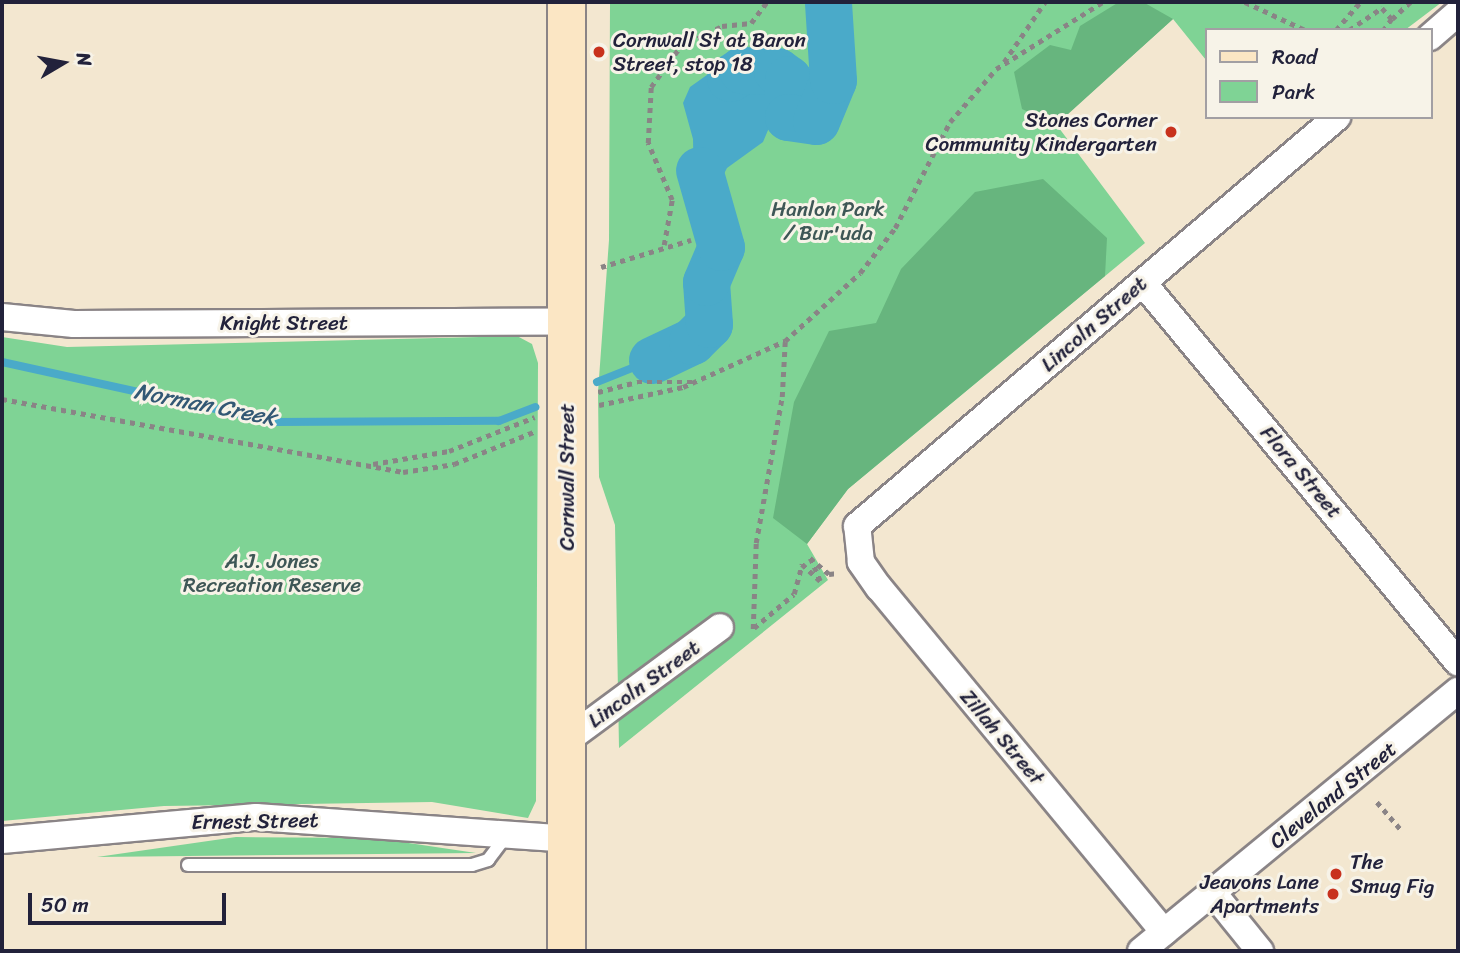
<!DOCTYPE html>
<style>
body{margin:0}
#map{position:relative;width:1460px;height:953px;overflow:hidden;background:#f3e7d0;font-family:Sriracha,sans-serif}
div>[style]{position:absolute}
.green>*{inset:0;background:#7fd395}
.forest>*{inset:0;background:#67b57e}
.water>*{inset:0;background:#4aaac9}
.stream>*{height:8px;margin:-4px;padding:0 4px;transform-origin:4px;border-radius:4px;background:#4aaac9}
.river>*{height:47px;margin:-23.5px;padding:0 23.5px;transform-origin:23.5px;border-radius:23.5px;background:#4aaac9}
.path>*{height:4.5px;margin-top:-2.25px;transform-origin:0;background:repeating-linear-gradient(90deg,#8a8486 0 5px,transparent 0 10px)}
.roads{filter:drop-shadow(2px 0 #8a8486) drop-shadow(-2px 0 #8a8486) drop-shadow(0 2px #8a8486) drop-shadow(0 -2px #8a8486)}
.service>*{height:12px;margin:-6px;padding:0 6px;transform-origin:6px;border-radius:6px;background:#fff}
.minor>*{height:26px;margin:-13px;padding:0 13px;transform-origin:13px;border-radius:13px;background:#fff}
.secondary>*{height:37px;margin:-18.5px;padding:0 18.5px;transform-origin:18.5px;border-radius:18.5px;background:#fbe6c4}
.dots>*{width:19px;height:19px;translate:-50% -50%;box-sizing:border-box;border:4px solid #f7f3e8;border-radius:50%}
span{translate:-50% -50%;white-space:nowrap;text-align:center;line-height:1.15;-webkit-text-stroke:6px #f7f3e8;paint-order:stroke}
.poi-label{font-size:21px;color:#22223b}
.left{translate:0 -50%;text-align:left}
.right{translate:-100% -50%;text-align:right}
.park-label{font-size:21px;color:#3e5756}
.street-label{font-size:21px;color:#22223b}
.water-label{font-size:23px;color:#325874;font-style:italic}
.frame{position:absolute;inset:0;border:4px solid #22223b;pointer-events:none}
.legend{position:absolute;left:1205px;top:28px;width:228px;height:91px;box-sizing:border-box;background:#f7f3e8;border:2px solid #a29fa3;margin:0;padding:9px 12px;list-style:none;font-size:21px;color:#22223b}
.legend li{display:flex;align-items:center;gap:14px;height:35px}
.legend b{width:35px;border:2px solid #a29fa3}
.north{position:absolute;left:28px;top:28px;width:70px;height:70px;-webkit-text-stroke:5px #f7f3e8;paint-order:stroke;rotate:80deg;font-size:19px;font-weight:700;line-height:28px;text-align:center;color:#22223b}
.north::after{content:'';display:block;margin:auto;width:24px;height:32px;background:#22223b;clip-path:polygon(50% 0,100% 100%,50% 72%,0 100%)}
.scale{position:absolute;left:28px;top:893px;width:198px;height:32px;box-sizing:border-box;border:4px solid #22223b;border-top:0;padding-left:9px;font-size:21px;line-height:24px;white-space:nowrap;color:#22223b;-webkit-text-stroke:5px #f7f3e8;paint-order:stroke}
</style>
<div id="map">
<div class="green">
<div style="clip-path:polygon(610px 2px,1442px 2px,1405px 30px,1206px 30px,1206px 60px,1173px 19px,1056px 124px,1145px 243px,848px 489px,807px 544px,828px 580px,619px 748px,615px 525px,599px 477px,598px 392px,609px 240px)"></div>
<div style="clip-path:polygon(517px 336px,532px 344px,538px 363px,536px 801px,528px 818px,432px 802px,164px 806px,2px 821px,2px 337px,67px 347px)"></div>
<div style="clip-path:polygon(236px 837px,375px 838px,476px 853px,97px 857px)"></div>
</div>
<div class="forest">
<div style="clip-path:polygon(1119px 2px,1143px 2px,1173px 19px,1056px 125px,1022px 109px,1014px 72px,1050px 45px,1071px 50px,1080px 26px)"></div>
<div style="clip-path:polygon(1043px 179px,1107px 238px,1105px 276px,848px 489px,807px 544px,773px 518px,794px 402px,829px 331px,876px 323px,901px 269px,975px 192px)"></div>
</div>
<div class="water">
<div style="clip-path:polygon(751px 60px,780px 67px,788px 79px,772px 91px,771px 123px,763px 142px,727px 168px,713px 195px,718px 229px,694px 189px,693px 139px,683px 103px,690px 87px,721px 65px)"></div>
</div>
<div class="stream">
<div style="left:2px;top:362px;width:280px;rotate:12.4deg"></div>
<div style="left:275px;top:422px;width:224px;rotate:-0.3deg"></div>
<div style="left:499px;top:421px;width:39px;rotate:-21deg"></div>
<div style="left:597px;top:382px;width:59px;rotate:-21.8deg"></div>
</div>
<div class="river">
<div style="left:730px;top:78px;width:14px;rotate:-34deg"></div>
<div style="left:742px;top:70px;width:35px;rotate:2deg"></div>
<div style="left:777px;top:71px;width:14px;rotate:36deg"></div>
<div style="left:788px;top:79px;width:38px;rotate:90deg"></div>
<div style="left:788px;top:117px;width:28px;rotate:8deg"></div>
<div style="left:816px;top:121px;width:44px;rotate:-67.5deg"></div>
<div style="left:833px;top:80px;width:78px;rotate:-93.7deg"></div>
<div style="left:652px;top:360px;width:44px;rotate:-25.4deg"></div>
<div style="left:692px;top:341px;width:24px;rotate:-45deg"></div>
<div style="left:709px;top:324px;width:42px;rotate:-94.1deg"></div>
<div style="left:706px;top:282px;width:38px;rotate:-67deg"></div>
<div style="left:721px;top:247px;width:80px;rotate:-105.9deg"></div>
</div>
<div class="path">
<div style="left:1245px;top:2px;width:66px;rotate:25deg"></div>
<div style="left:1392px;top:19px;width:25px;rotate:-43deg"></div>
<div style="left:1336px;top:30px;width:37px;rotate:-49deg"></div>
<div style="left:1349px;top:30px;width:40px;rotate:-34deg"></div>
<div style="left:1382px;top:8px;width:15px;rotate:48deg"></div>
<div style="left:1392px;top:19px;width:14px;rotate:126deg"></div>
<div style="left:1004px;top:62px;width:73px;rotate:-55.7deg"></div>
<div style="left:664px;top:245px;width:46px;rotate:-79.9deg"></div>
<div style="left:672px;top:200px;width:62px;rotate:-112.8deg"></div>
<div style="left:648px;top:143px;width:56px;rotate:-86.9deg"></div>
<div style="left:651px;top:87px;width:49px;rotate:-54.1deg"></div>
<div style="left:680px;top:47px;width:47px;rotate:-26.6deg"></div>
<div style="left:722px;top:26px;width:29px;rotate:-6deg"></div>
<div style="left:751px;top:23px;width:26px;rotate:-53deg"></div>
<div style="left:601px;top:267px;width:94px;rotate:-16.7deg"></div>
<div style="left:598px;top:392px;width:40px;rotate:-14.4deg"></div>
<div style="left:637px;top:382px;width:57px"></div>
<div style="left:2px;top:399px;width:408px;rotate:10.3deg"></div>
<div style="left:403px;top:472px;width:52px;rotate:-8.9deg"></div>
<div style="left:454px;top:464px;width:88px;rotate:-21.9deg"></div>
<div style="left:599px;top:405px;width:86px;rotate:-12.1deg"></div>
<div style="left:683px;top:387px;width:112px;rotate:-24.3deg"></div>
<div style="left:785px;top:341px;width:101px;rotate:-42.2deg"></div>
<div style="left:860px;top:273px;width:57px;rotate:-52.1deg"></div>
<div style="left:895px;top:228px;width:119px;rotate:-62.6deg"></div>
<div style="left:950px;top:122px;width:70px;rotate:-49deg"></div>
<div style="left:996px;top:69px;width:126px;rotate:-32.1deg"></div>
<div style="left:373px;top:464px;width:77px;rotate:-9.7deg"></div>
<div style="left:449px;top:451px;width:92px;rotate:-21.6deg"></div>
<div style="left:754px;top:628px;width:52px;rotate:-40.4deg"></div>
<div style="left:794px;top:594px;width:31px;rotate:-75deg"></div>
<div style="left:802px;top:564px;width:25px;rotate:43deg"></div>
<div style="left:820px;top:581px;width:25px;rotate:-113deg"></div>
<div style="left:810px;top:558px;width:25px;rotate:40deg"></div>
<div style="left:829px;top:574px;width:9px;rotate:-6deg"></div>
<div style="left:753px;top:629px;width:86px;rotate:-88deg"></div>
<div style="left:756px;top:543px;width:148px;rotate:-79.9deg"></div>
<div style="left:782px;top:397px;width:55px;rotate:-86.9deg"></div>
<div style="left:1377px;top:802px;width:37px;rotate:49deg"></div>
</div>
<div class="roads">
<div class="service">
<div style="left:188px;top:865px;width:284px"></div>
<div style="left:472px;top:865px;width:17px;rotate:-17deg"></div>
<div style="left:488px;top:860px;width:31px;rotate:-53deg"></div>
</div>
<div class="minor">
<div style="left:1430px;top:37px;width:37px;rotate:-41deg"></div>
<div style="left:1143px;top:283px;width:493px;rotate:50.3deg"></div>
<div style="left:2px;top:317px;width:72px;rotate:5.6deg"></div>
<div style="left:74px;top:324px;width:493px;rotate:-0.3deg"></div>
<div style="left:567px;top:740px;width:190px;rotate:-36.4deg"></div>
<div style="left:2px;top:840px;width:255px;rotate:-5.2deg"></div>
<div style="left:256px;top:817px;width:312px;rotate:4deg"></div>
<div style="left:1213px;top:893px;width:75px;rotate:51deg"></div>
<div style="left:1164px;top:932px;width:447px;rotate:-129.6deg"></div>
<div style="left:879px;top:588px;width:32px;rotate:-125deg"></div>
<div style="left:861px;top:562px;width:36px;rotate:-96deg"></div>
<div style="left:857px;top:526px;width:631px;rotate:-40.43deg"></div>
<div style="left:1141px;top:951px;width:410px;rotate:-39.4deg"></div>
</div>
<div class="secondary">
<div style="left:566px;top:951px;width:949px;rotate:-90deg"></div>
</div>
</div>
<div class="dots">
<div style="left:599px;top:52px;background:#c8321e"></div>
<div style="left:1171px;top:132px;background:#c8321e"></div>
<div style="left:1336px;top:874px;background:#c8321e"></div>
<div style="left:1333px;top:894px;background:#c8321e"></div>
</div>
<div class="poi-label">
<span class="left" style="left:613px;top:52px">Cornwall St at Baron<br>Street, stop 18</span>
<span class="right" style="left:1157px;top:132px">Stones Corner<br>Community Kindergarten</span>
<span class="left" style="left:1350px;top:874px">The<br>Smug Fig</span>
<span class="right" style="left:1319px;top:894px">Jeavons Lane<br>Apartments</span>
</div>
<div class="park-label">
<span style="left:828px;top:221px">Hanlon Park<br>/ Bur'uda</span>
<span style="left:272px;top:573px">A.J. Jones<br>Recreation Reserve</span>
</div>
<div class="street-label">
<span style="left:284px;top:323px">Knight Street</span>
<span style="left:1094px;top:324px;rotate:-41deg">Lincoln Street</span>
<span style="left:1301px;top:472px;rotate:50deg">Flora Street</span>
<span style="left:567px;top:477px;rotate:-90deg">Cornwall Street</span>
<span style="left:644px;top:684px;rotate:-36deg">Lincoln Street</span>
<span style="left:1002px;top:737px;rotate:50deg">Zillah Street</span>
<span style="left:1333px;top:795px;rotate:-39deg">Cleveland Street</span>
<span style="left:255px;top:821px;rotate:-1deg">Ernest Street</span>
</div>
<div class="water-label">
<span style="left:205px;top:405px;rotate:11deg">Norman Creek</span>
</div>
<div class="frame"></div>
<ul class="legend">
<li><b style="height:9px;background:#fbe6c4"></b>Road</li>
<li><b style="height:19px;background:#7fd395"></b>Park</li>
</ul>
<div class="north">N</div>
<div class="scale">50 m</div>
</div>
